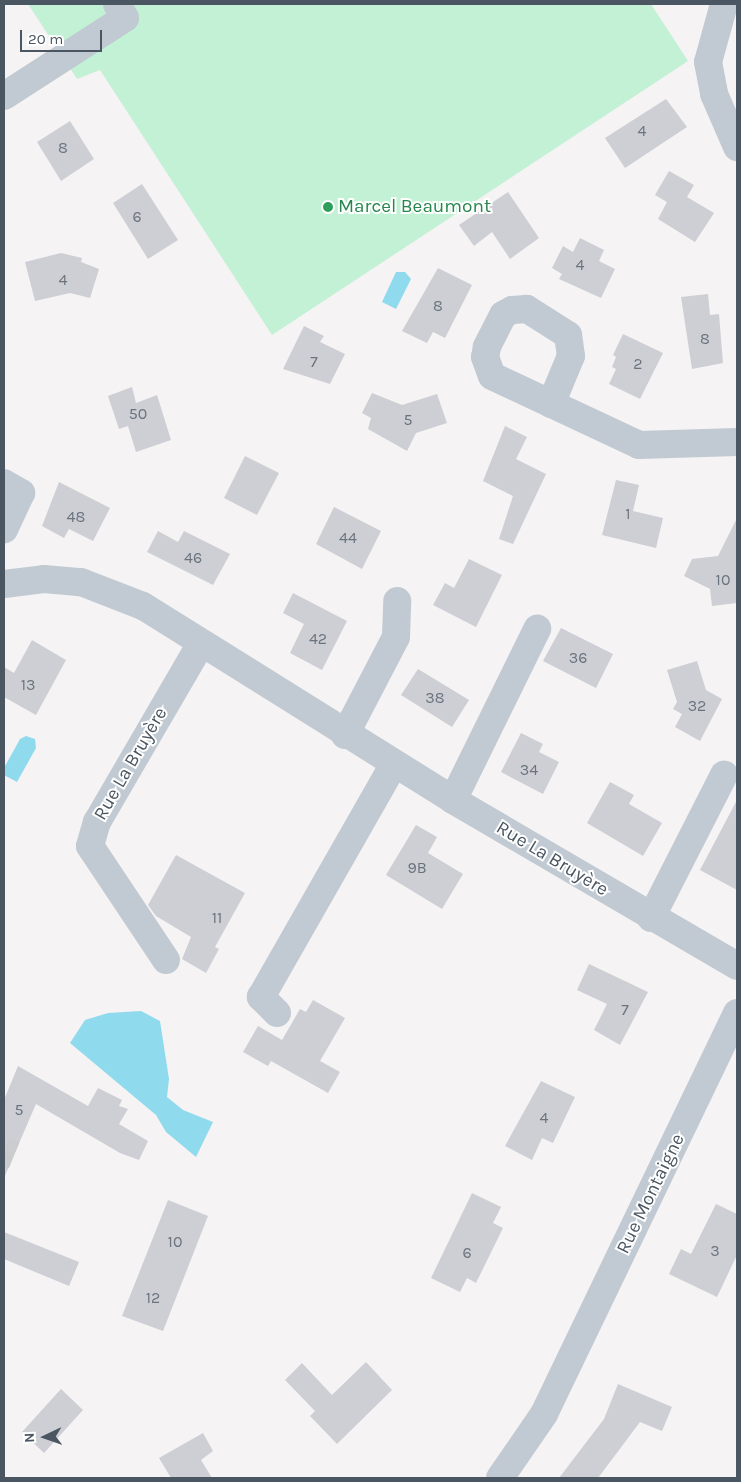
<!DOCTYPE html>
<meta charset="utf-8">
<style>
body{margin:0}
#map{position:relative;width:741px;height:1482px;overflow:hidden;background:#f5f3f3;font-family:Karla,sans-serif}
div>[style]{position:absolute}
.green>*{inset:0;background:#c3f1d5}
.water>*{inset:0;background:#90daee}
.building>*{inset:0;background:#cdcfd5}
.minor-tunnel>*{height:28px;margin-top:-14px;transform-origin:0;background:repeating-linear-gradient(90deg,#caccce 0 28px,transparent 0 42px)}
.minor>*{height:28px;margin:-14px;padding:0 14px;transform-origin:14px;border-radius:14px;background:#c1cad2}
.dots>*{width:14px;height:14px;translate:-50% -50%;box-sizing:border-box;border:2px solid #fff;border-radius:50%}
span{translate:-50% -50%;white-space:nowrap;text-align:center;line-height:1.15;-webkit-text-stroke:4px #fff;paint-order:stroke}
.number-label{font-size:16px;color:#6b747e}
.number-label span{-webkit-text-stroke-width:0}
.leisure-label{font-size:19px;color:#27864d}
.left{translate:0 -50%;text-align:left}
.street-label{font-size:19px;color:#4a5661}
.frame{position:absolute;inset:0;border:5px solid #4a5661;pointer-events:none}
.north{position:absolute;left:20px;top:1412px;width:50px;height:50px;-webkit-text-stroke:4px #fff;paint-order:stroke;rotate:267deg;font-size:14px;font-weight:700;line-height:20px;text-align:center;color:#4a5661}
.north::after{content:'';display:block;margin:auto;width:18px;height:22px;background:#4a5661;clip-path:polygon(50% 0,100% 100%,50% 72%,0 100%)}
.scale{position:absolute;left:20px;top:30px;width:82px;height:22px;box-sizing:border-box;border:2px solid #4a5661;border-top:0;padding-left:6px;font-size:15px;line-height:18px;white-space:nowrap;color:#4a5661;-webkit-text-stroke:4px #fff;paint-order:stroke}
</style>
<div id="map">
<div class="green">
<div style="clip-path:polygon(28px 4px,651px 4px,688px 61px,272px 335px,100px 70px,77px 79px)"></div>
</div>
<div class="water">
<div style="clip-path:polygon(396px 272px,405px 272px,411px 279px,396px 309px,382px 302px)"></div>
<div style="clip-path:polygon(26px 736px,35px 739px,36px 748px,17px 782px,4px 775px,4px 768px,20px 739px)"></div>
<div style="clip-path:polygon(141px 1011px,160px 1021px,169px 1079px,167px 1097px,183px 1110px,213px 1122px,196px 1157px,166px 1132px,156px 1115px,70px 1043px,85px 1020px,108px 1013px)"></div>
</div>
<div class="building">
<div style="clip-path:polygon(666px 99px,687px 127px,625px 168px,605px 138px)"></div>
<div style="clip-path:polygon(70px 121px,94px 159px,61px 181px,37px 142px)"></div>
<div style="clip-path:polygon(669px 171px,694px 185px,687px 197px,714px 213px,695px 242px,658px 219px,667px 202px,655px 195px)"></div>
<div style="clip-path:polygon(142px 184px,178px 240px,148px 259px,113px 203px)"></div>
<div style="clip-path:polygon(508px 192px,539px 238px,510px 259px,492px 232px,474px 246px,459px 225px)"></div>
<div style="clip-path:polygon(580px 238px,604px 250px,599px 261px,615px 269px,601px 298px,559px 279px,562px 274px,552px 268px,563px 246px,573px 252px)"></div>
<div style="clip-path:polygon(61px 253px,82px 258px,81px 262px,99px 269px,90px 298px,70px 293px,35px 301px,25px 262px)"></div>
<div style="clip-path:polygon(438px 268px,472px 285px,445px 338px,433px 332px,427px 343px,402px 331px)"></div>
<div style="clip-path:polygon(708px 294px,710px 315px,719px 314px,723px 363px,692px 369px,681px 297px)"></div>
<div style="clip-path:polygon(304px 326px,324px 336px,320px 342px,345px 354px,330px 384px,283px 369px)"></div>
<div style="clip-path:polygon(623px 334px,663px 353px,640px 399px,609px 384px,616px 369px,612px 367px,616px 357px,613px 355px)"></div>
<div style="clip-path:polygon(132px 387px,136px 403px,157px 395px,171px 440px,136px 452px,128px 426px,119px 429px,108px 396px)"></div>
<div style="clip-path:polygon(372px 393px,402px 405px,437px 394px,447px 423px,416px 433px,407px 451px,368px 429px,371px 418px,362px 413px)"></div>
<div style="clip-path:polygon(505px 426px,527px 437px,516px 459px,546px 474px,513px 544px,499px 539px,513px 496px,483px 481px)"></div>
<div style="clip-path:polygon(245px 456px,279px 473px,257px 515px,224px 498px)"></div>
<div style="clip-path:polygon(616px 480px,639px 485px,633px 511px,663px 518px,656px 548px,602px 535px)"></div>
<div style="clip-path:polygon(59px 482px,110px 508px,93px 541px,69px 529px,64px 538px,42px 526px)"></div>
<div style="clip-path:polygon(334px 507px,381px 531px,362px 569px,316px 544px)"></div>
<div style="clip-path:polygon(737px 518px,737px 603px,712px 606px,710px 589px,684px 576px,692px 559px,718px 556px)"></div>
<div style="clip-path:polygon(158px 531px,178px 542px,184px 531px,230px 554px,213px 585px,147px 552px)"></div>
<div style="clip-path:polygon(469px 559px,502px 575px,476px 627px,433px 605px,445px 583px,454px 588px)"></div>
<div style="clip-path:polygon(293px 593px,347px 621px,322px 670px,290px 653px,304px 624px,283px 613px)"></div>
<div style="clip-path:polygon(561px 628px,613px 654px,596px 688px,543px 661px)"></div>
<div style="clip-path:polygon(32px 640px,66px 660px,36px 715px,4px 697px,4px 667px,14px 673px)"></div>
<div style="clip-path:polygon(697px 661px,706px 690px,722px 699px,700px 741px,675px 727px,682px 714px,673px 709px,677px 702px,667px 670px)"></div>
<div style="clip-path:polygon(418px 669px,469px 700px,452px 727px,401px 695px)"></div>
<div style="clip-path:polygon(521px 733px,543px 744px,539px 752px,559px 762px,543px 794px,501px 772px)"></div>
<div style="clip-path:polygon(610px 782px,634px 795px,629px 804px,662px 823px,643px 856px,587px 823px)"></div>
<div style="clip-path:polygon(737px 800px,737px 890px,700px 870px)"></div>
<div style="clip-path:polygon(416px 825px,437px 837px,428px 853px,463px 874px,442px 909px,386px 875px)"></div>
<div style="clip-path:polygon(176px 855px,245px 893px,215px 947px,219px 949px,206px 973px,182px 959px,191px 937px,156px 916px,148px 905px)"></div>
<div style="clip-path:polygon(589px 964px,648px 992px,620px 1045px,594px 1030px,607px 1004px,577px 990px)"></div>
<div style="clip-path:polygon(313px 1000px,345px 1018px,320px 1061px,340px 1072px,328px 1093px,271px 1061px,268px 1066px,243px 1052px,258px 1026px,282px 1040px,300px 1009px,306px 1012px)"></div>
<div style="clip-path:polygon(18px 1066px,88px 1106px,98px 1088px,122px 1100px,119px 1106px,128px 1109px,119px 1124px,148px 1141px,139px 1160px,120px 1153px,36px 1104px,4px 1178px,4px 1100px)"></div>
<div style="clip-path:polygon(541px 1081px,575px 1097px,553px 1143px,542px 1138px,532px 1160px,505px 1146px)"></div>
<div style="clip-path:polygon(472px 1193px,501px 1207px,493px 1223px,503px 1228px,476px 1283px,467px 1278px,460px 1292px,431px 1278px)"></div>
<div style="clip-path:polygon(168px 1200px,208px 1216px,163px 1331px,122px 1316px)"></div>
<div style="clip-path:polygon(716px 1204px,737px 1214px,737px 1255px,717px 1297px,669px 1274px,681px 1249px,691px 1254px)"></div>
<div style="clip-path:polygon(4px 1232px,79px 1262px,69px 1286px,4px 1259px)"></div>
<div style="clip-path:polygon(366px 1362px,392px 1390px,337px 1444px,310px 1416px,315px 1411px,285px 1380px,302px 1363px,332px 1395px)"></div>
<div style="clip-path:polygon(618px 1384px,672px 1407px,662px 1431px,640px 1422px,598px 1478px,559px 1478px,604px 1419px)"></div>
<div style="clip-path:polygon(61px 1389px,83px 1410px,44px 1453px,22px 1432px)"></div>
<div style="clip-path:polygon(203px 1433px,213px 1451px,201px 1460px,212px 1478px,171px 1478px,159px 1458px)"></div>
</div>
<div class="minor-tunnel">
<div style="left:4px;top:1151px;width:11px;rotate:22deg"></div>
</div>
<div class="minor">
<div style="left:724px;top:4px;width:60px;rotate:105.4deg"></div>
<div style="left:708px;top:62px;width:33px;rotate:79deg"></div>
<div style="left:714px;top:94px;width:58px;rotate:66.5deg"></div>
<div style="left:4px;top:96px;width:144px;rotate:-32.8deg"></div>
<div style="left:125px;top:18px;width:16px;rotate:-120deg"></div>
<div style="left:551px;top:404px;width:52px;rotate:-67.4deg"></div>
<div style="left:571px;top:356px;width:21px;rotate:-98deg"></div>
<div style="left:568px;top:335px;width:49px;rotate:-147.6deg"></div>
<div style="left:527px;top:309px;width:15px;rotate:176deg"></div>
<div style="left:512px;top:310px;width:10px;rotate:151deg"></div>
<div style="left:503px;top:315px;width:36px;rotate:117deg"></div>
<div style="left:487px;top:347px;width:10px;rotate:101deg"></div>
<div style="left:485px;top:357px;width:20px;rotate:70deg"></div>
<div style="left:492px;top:376px;width:162px;rotate:25.1deg"></div>
<div style="left:639px;top:445px;width:98px;rotate:-1.8deg"></div>
<div style="left:4px;top:483px;width:20px;rotate:30deg"></div>
<div style="left:21px;top:493px;width:40px;rotate:115deg"></div>
<div style="left:4px;top:584px;width:40px;rotate:-7.1deg"></div>
<div style="left:44px;top:579px;width:37px;rotate:5deg"></div>
<div style="left:81px;top:582px;width:66px;rotate:21.2deg"></div>
<div style="left:143px;top:606px;width:366px;rotate:32deg"></div>
<div style="left:453px;top:800px;width:329px;rotate:30.3deg"></div>
<div style="left:345px;top:735px;width:110px;rotate:-62.5deg"></div>
<div style="left:396px;top:637px;width:36px;rotate:-88deg"></div>
<div style="left:453px;top:800px;width:191px;rotate:-63.8deg"></div>
<div style="left:651px;top:918px;width:161px;rotate:-63deg"></div>
<div style="left:166px;top:960px;width:137px;rotate:-123.7deg"></div>
<div style="left:90px;top:846px;width:25px;rotate:-74deg"></div>
<div style="left:97px;top:822px;width:207px;rotate:-59.8deg"></div>
<div style="left:277px;top:1013px;width:23px;rotate:-135deg"></div>
<div style="left:261px;top:997px;width:268px;rotate:-60.3deg"></div>
<div style="left:500px;top:1478px;width:78px;rotate:-55.5deg"></div>
<div style="left:544px;top:1414px;width:445px;rotate:-64.3deg"></div>
</div>
<div class="dots">
<div style="left:328px;top:207px;background:#2e9e5b"></div>
</div>
<div class="number-label">
<span style="left:642px;top:131px">4</span>
<span style="left:63px;top:148px">8</span>
<span style="left:137px;top:217px">6</span>
<span style="left:580px;top:265px">4</span>
<span style="left:63px;top:280px">4</span>
<span style="left:438px;top:306px">8</span>
<span style="left:705px;top:339px">8</span>
<span style="left:314px;top:362px">7</span>
<span style="left:638px;top:364px">2</span>
<span style="left:138px;top:414px">50</span>
<span style="left:408px;top:420px">5</span>
<span style="left:628px;top:514px">1</span>
<span style="left:76px;top:517px">48</span>
<span style="left:348px;top:538px">44</span>
<span style="left:193px;top:558px">46</span>
<span style="left:723px;top:580px">10</span>
<span style="left:318px;top:639px">42</span>
<span style="left:578px;top:658px">36</span>
<span style="left:28px;top:685px">13</span>
<span style="left:435px;top:698px">38</span>
<span style="left:697px;top:706px">32</span>
<span style="left:529px;top:770px">34</span>
<span style="left:417px;top:868px">9B</span>
<span style="left:217px;top:918px">11</span>
<span style="left:625px;top:1010px">7</span>
<span style="left:19px;top:1110px">5</span>
<span style="left:544px;top:1118px">4</span>
<span style="left:175px;top:1242px">10</span>
<span style="left:715px;top:1251px">3</span>
<span style="left:467px;top:1253px">6</span>
<span style="left:153px;top:1298px">12</span>
</div>
<div class="leisure-label">
<span class="left" style="left:338px;top:207px">Marcel Beaumont</span>
</div>
<div class="street-label">
<span style="left:131px;top:764px;rotate:-60deg">Rue La Bruyère</span>
<span style="left:552px;top:859px;rotate:31deg">Rue La Bruyère</span>
<span style="left:651px;top:1194px;rotate:-64deg">Rue Montaigne</span>
</div>
<div class="frame"></div>
<div class="north">N</div>
<div class="scale">20 m</div>
</div>
